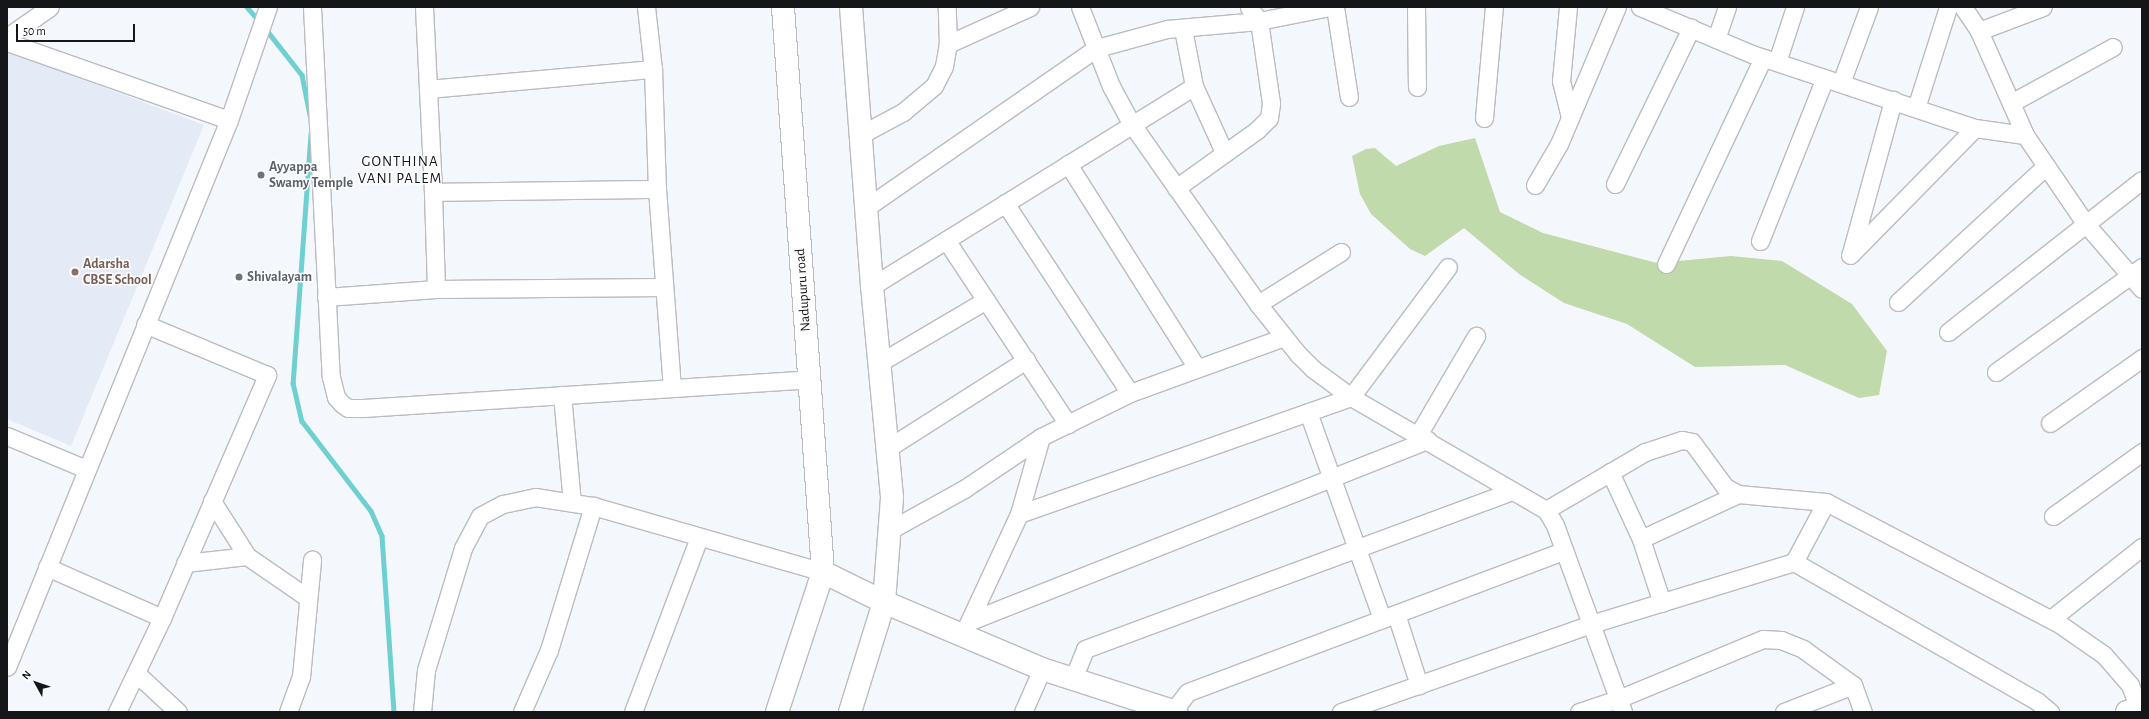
<!DOCTYPE html>
<style>
body{margin:0}
#map{position:relative;width:2149px;height:719px;overflow:hidden;background:#f4f7fc;font-family:"Alegreya Sans",sans-serif}
div>[style]{position:absolute}
.built>*{inset:0;background:#e4eaf6}
.green>*{inset:0;background:#c0daab}
.stream>*{height:4.5px;margin:-2.25px;padding:0 2.25px;transform-origin:2.25px;border-radius:2.25px;background:#6fd0d2}
.roads{filter:drop-shadow(1px 0 #babcc1) drop-shadow(-1px 0 #babcc1) drop-shadow(0 1px #babcc1) drop-shadow(0 -1px #babcc1)}
.street>*{height:17px;margin:-8.5px;padding:0 8.5px;transform-origin:8.5px;border-radius:8.5px;background:#fff}
.secondary>*{height:22px;margin:-11px;padding:0 11px;transform-origin:11px;border-radius:11px;background:#fff}
.dots>*{width:11px;height:11px;translate:-50% -50%;box-sizing:border-box;border:2px solid #fff;border-radius:50%}
span{translate:-50% -50%;white-space:nowrap;text-align:center;line-height:1.15;-webkit-text-stroke:3px #fff;paint-order:stroke}
.worship-label{font-size:14px;color:#5b616d;font-weight:700}
.left{translate:0 -50%;text-align:left}
.education-label{font-size:14px;color:#785e54;font-weight:700}
.street-label{font-size:14px;color:#151618}
.neighbourhood-label{font-size:15px;color:#151618;letter-spacing:1px}
.frame{position:absolute;inset:0;border:8px solid #151618;pointer-events:none}
.north{position:absolute;left:16px;top:663px;width:40px;height:40px;-webkit-text-stroke:3px #fff;paint-order:stroke;rotate:310deg;font-size:11px;font-weight:700;line-height:16px;text-align:center;color:#151618}
.north::after{content:'';display:block;margin:auto;width:14px;height:18px;background:#151618;clip-path:polygon(50% 0,100% 100%,50% 72%,0 100%)}
.scale{position:absolute;left:16px;top:24px;width:119px;height:18px;box-sizing:border-box;border:2px solid #151618;border-top:0;padding-left:5px;font-size:12px;line-height:14px;white-space:nowrap;color:#151618;-webkit-text-stroke:3px #fff;paint-order:stroke}
</style>
<div id="map">
<div class="built">
<div style="clip-path:polygon(7px 51px,204px 125px,71px 446px,7px 419px)"></div>
</div>
<div class="green">
<div style="clip-path:polygon(1475px 138px,1500px 212px,1543px 233px,1657px 263px,1731px 256px,1782px 261px,1852px 304px,1887px 351px,1879px 395px,1859px 398px,1785px 365px,1695px 367px,1627px 324px,1564px 303px,1519px 274px,1464px 228px,1425px 256px,1410px 249px,1371px 214px,1360px 194px,1352px 156px,1366px 149px,1375px 148px,1396px 166px,1439px 146px)"></div>
</div>
<div class="stream">
<div style="left:247px;top:7px;width:18px;rotate:49deg"></div>
<div style="left:265px;top:28px;width:60px;rotate:51.8deg"></div>
<div style="left:302px;top:75px;width:41px;rotate:78.7deg"></div>
<div style="left:311px;top:134px;width:250px;rotate:94.1deg"></div>
<div style="left:293px;top:383px;width:39px;rotate:77deg"></div>
<div style="left:302px;top:421px;width:113px;rotate:52.5deg"></div>
<div style="left:371px;top:511px;width:27px;rotate:66deg"></div>
<div style="left:382px;top:536px;width:176px;rotate:86.1deg"></div>
</div>
<div class="roads">
<div class="street">
<div style="left:312px;top:7px;width:370px;rotate:87.1deg"></div>
<div style="left:331px;top:377px;width:21px;rotate:76deg"></div>
<div style="left:336px;top:397px;width:9px;rotate:49deg"></div>
<div style="left:342px;top:404px;width:7px;rotate:34deg"></div>
<div style="left:348px;top:408px;width:16px"></div>
<div style="left:364px;top:408px;width:446px;rotate:-3.7deg"></div>
<div style="left:424px;top:7px;width:185px;rotate:87.2deg"></div>
<div style="left:646px;top:7px;width:62px;rotate:83.6deg"></div>
<div style="left:653px;top:69px;width:120px;rotate:88.1deg"></div>
<div style="left:657px;top:189px;width:199px;rotate:85.7deg"></div>
<div style="left:1080px;top:7px;width:85px;rotate:68.6deg"></div>
<div style="left:1111px;top:86px;width:42px;rotate:61.6deg"></div>
<div style="left:1131px;top:123px;width:221px;rotate:54.9deg"></div>
<div style="left:1258px;top:304px;width:64px;rotate:51.3deg"></div>
<div style="left:1298px;top:354px;width:21px;rotate:45deg"></div>
<div style="left:1313px;top:369px;width:47px;rotate:36.4deg"></div>
<div style="left:1351px;top:397px;width:225px;rotate:30.1deg"></div>
<div style="left:1546px;top:510px;width:17px;rotate:59deg"></div>
<div style="left:1555px;top:525px;width:199px;rotate:70deg"></div>
<div style="left:1335px;top:7px;width:91px;rotate:81.2deg"></div>
<div style="left:1416px;top:7px;width:80px;rotate:89.3deg"></div>
<div style="left:1568px;top:7px;width:74px;rotate:95.4deg"></div>
<div style="left:1561px;top:81px;width:38px;rotate:76deg"></div>
<div style="left:1640px;top:7px;width:121px;rotate:22.8deg"></div>
<div style="left:1752px;top:54px;width:235px;rotate:18.4deg"></div>
<div style="left:1975px;top:128px;width:50px;rotate:8deg"></div>
<div style="left:1963px;top:7px;width:29px;rotate:56deg"></div>
<div style="left:1979px;top:31px;width:114px;rotate:66.1deg"></div>
<div style="left:2025px;top:135px;width:107px;rotate:55.7deg"></div>
<div style="left:2085px;top:223px;width:87px;rotate:49.2deg"></div>
<div style="left:1183px;top:29px;width:58px;rotate:79.1deg"></div>
<div style="left:1194px;top:86px;width:72px;rotate:65.6deg"></div>
<div style="left:1979px;top:31px;width:68px;rotate:-20.6deg"></div>
<div style="left:7px;top:37px;width:52px;rotate:-34.9deg"></div>
<div style="left:1716px;top:39px;width:34px;rotate:-71deg"></div>
<div style="left:7px;top:42px;width:235px;rotate:19.4deg"></div>
<div style="left:229px;top:120px;width:590px;rotate:112.09deg"></div>
<div style="left:948px;top:44px;width:90px;rotate:-24.3deg"></div>
<div style="left:1777px;top:62px;width:58px;rotate:-71.9deg"></div>
<div style="left:1841px;top:83px;width:81px;rotate:-69.8deg"></div>
<div style="left:428px;top:89px;width:226px;rotate:-5.1deg"></div>
<div style="left:2011px;top:103px;width:116px;rotate:-28.8deg"></div>
<div style="left:1916px;top:108px;width:106px;rotate:-72.4deg"></div>
<div style="left:1484px;top:118px;width:111px;rotate:-84.9deg"></div>
<div style="left:229px;top:120px;width:120px;rotate:-71deg"></div>
<div style="left:862px;top:134px;width:47px;rotate:-28.2deg"></div>
<div style="left:903px;top:112px;width:40px;rotate:-40deg"></div>
<div style="left:934px;top:86px;width:22px;rotate:-63deg"></div>
<div style="left:944px;top:66px;width:22px;rotate:-80deg"></div>
<div style="left:948px;top:44px;width:37px;rotate:-92deg"></div>
<div style="left:1068px;top:164px;width:241px;rotate:57.7deg"></div>
<div style="left:1615px;top:184px;width:174px;rotate:-64deg"></div>
<div style="left:1535px;top:185px;width:48px;rotate:-59.7deg"></div>
<div style="left:1559px;top:144px;width:149px;rotate:-67.1deg"></div>
<div style="left:1176px;top:188px;width:100px;rotate:-35.6deg"></div>
<div style="left:1257px;top:130px;width:17px;rotate:-45deg"></div>
<div style="left:1269px;top:118px;width:15px;rotate:-82deg"></div>
<div style="left:1271px;top:103px;width:83px;rotate:-98.3deg"></div>
<div style="left:1259px;top:21px;width:17px;rotate:-126deg"></div>
<div style="left:1005px;top:203px;width:227px;rotate:56.7deg"></div>
<div style="left:867px;top:207px;width:280px;rotate:-34.7deg"></div>
<div style="left:1097px;top:48px;width:73px;rotate:-15.2deg"></div>
<div style="left:1167px;top:29px;width:92px;rotate:-5deg"></div>
<div style="left:1259px;top:21px;width:72px;rotate:-11.2deg"></div>
<div style="left:946px;top:240px;width:221px;rotate:56.5deg"></div>
<div style="left:1760px;top:241px;width:175px;rotate:-68.3deg"></div>
<div style="left:1851px;top:253px;width:159px;rotate:-74.6deg"></div>
<div style="left:1850px;top:255px;width:178px;rotate:-45.5deg"></div>
<div style="left:1666px;top:264px;width:228px;rotate:-64.8deg"></div>
<div style="left:872px;top:286px;width:379px;rotate:-31.8deg"></div>
<div style="left:436px;top:289px;width:228px;rotate:-0.5deg"></div>
<div style="left:326px;top:297px;width:110px;rotate:-4.2deg"></div>
<div style="left:436px;top:289px;width:97px;rotate:-91.8deg"></div>
<div style="left:433px;top:192px;width:224px;rotate:-0.8deg"></div>
<div style="left:1898px;top:302px;width:200px;rotate:-42.6deg"></div>
<div style="left:1258px;top:304px;width:98px;rotate:-32.1deg"></div>
<div style="left:1948px;top:332px;width:246px;rotate:-38.1deg"></div>
<div style="left:879px;top:363px;width:124px;rotate:-30.5deg"></div>
<div style="left:1996px;top:372px;width:180px;rotate:-35.7deg"></div>
<div style="left:562px;top:395px;width:108px;rotate:84.7deg"></div>
<div style="left:1308px;top:412px;width:220px;rotate:70.3deg"></div>
<div style="left:2050px;top:423px;width:113px;rotate:-35.2deg"></div>
<div style="left:1418px;top:435px;width:115px;rotate:-59.6deg"></div>
<div style="left:7px;top:436px;width:86px;rotate:22.7deg"></div>
<div style="left:888px;top:448px;width:164px;rotate:-32.5deg"></div>
<div style="left:1610px;top:472px;width:74px;rotate:65.2deg"></div>
<div style="left:212px;top:501px;width:65px;rotate:57.5deg"></div>
<div style="left:247px;top:556px;width:74px;rotate:34.5deg"></div>
<div style="left:1546px;top:510px;width:115px;rotate:-30.4deg"></div>
<div style="left:1645px;top:452px;width:39px;rotate:-18deg"></div>
<div style="left:1682px;top:440px;width:10px;rotate:11deg"></div>
<div style="left:1692px;top:442px;width:56px;rotate:53.7deg"></div>
<div style="left:1725px;top:487px;width:15px;rotate:28deg"></div>
<div style="left:1738px;top:494px;width:88px;rotate:5.2deg"></div>
<div style="left:1826px;top:502px;width:265px;rotate:27.6deg"></div>
<div style="left:2061px;top:625px;width:52px;rotate:34.9deg"></div>
<div style="left:2104px;top:655px;width:40px;rotate:49deg"></div>
<div style="left:2130px;top:685px;width:25px;rotate:69deg"></div>
<div style="left:1019px;top:514px;width:352px;rotate:-19.4deg"></div>
<div style="left:1351px;top:397px;width:162px;rotate:-53.3deg"></div>
<div style="left:2053px;top:516px;width:110px;rotate:-35.7deg"></div>
<div style="left:890px;top:530px;width:85px;rotate:-29deg"></div>
<div style="left:964px;top:489px;width:93px;rotate:-34deg"></div>
<div style="left:1041px;top:437px;width:99px;rotate:-26.3deg"></div>
<div style="left:1130px;top:393px;width:164px;rotate:-20deg"></div>
<div style="left:1794px;top:562px;width:68px;rotate:-61.9deg"></div>
<div style="left:185px;top:563px;width:62px;rotate:-6.4deg"></div>
<div style="left:47px;top:567px;width:126px;rotate:23.9deg"></div>
<div style="left:1662px;top:603px;width:67px;rotate:-108.2deg"></div>
<div style="left:1641px;top:539px;width:107px;rotate:-24.9deg"></div>
<div style="left:1396px;top:614px;width:75px;rotate:72.1deg"></div>
<div style="left:2051px;top:619px;width:116px;rotate:-38.4deg"></div>
<div style="left:970px;top:621px;width:492px;rotate:-21.6deg"></div>
<div style="left:967px;top:626px;width:123px;rotate:-65.1deg"></div>
<div style="left:1019px;top:514px;width:80px;rotate:-74.1deg"></div>
<div style="left:136px;top:673px;width:57px;rotate:42.9deg"></div>
<div style="left:1073px;top:679px;width:32px;rotate:-68deg"></div>
<div style="left:1085px;top:649px;width:456px;rotate:-20.3deg"></div>
<div style="left:1173px;top:711px;width:24px;rotate:-52deg"></div>
<div style="left:1188px;top:692px;width:402px;rotate:-20.6deg"></div>
<div style="left:117px;top:712px;width:104px;rotate:-64.4deg"></div>
<div style="left:162px;top:618px;width:265px;rotate:-66.6deg"></div>
<div style="left:267px;top:375px;width:132px;rotate:-157.3deg"></div>
<div style="left:288px;top:712px;width:37px;rotate:-70deg"></div>
<div style="left:301px;top:677px;width:118px;rotate:-84.6deg"></div>
<div style="left:422px;top:712px;width:42px;rotate:-84.6deg"></div>
<div style="left:426px;top:670px;width:127px;rotate:-73.1deg"></div>
<div style="left:463px;top:548px;width:36px;rotate:-62deg"></div>
<div style="left:480px;top:516px;width:26px;rotate:-28deg"></div>
<div style="left:503px;top:504px;width:33px;rotate:-12deg"></div>
<div style="left:535px;top:497px;width:59px;rotate:8.8deg"></div>
<div style="left:593px;top:506px;width:239px;rotate:16deg"></div>
<div style="left:522px;top:712px;width:68px;rotate:-66.5deg"></div>
<div style="left:549px;top:650px;width:151px;rotate:-73deg"></div>
<div style="left:633px;top:712px;width:187px;rotate:-69.3deg"></div>
<div style="left:1023px;top:712px;width:47px;rotate:-66.2deg"></div>
<div style="left:1341px;top:712px;width:265px;rotate:-19.4deg"></div>
<div style="left:1591px;top:624px;width:212px;rotate:-17deg"></div>
<div style="left:1794px;top:562px;width:281px;rotate:29.8deg"></div>
<div style="left:2038px;top:702px;width:16px;rotate:40deg"></div>
<div style="left:1579px;top:712px;width:41px;rotate:-18.4deg"></div>
<div style="left:1618px;top:699px;width:157px;rotate:-22.5deg"></div>
<div style="left:1763px;top:639px;width:18px;rotate:3deg"></div>
<div style="left:1781px;top:640px;width:24px;rotate:22deg"></div>
<div style="left:1803px;top:649px;width:62px;rotate:35.8deg"></div>
<div style="left:1784px;top:712px;width:74px;rotate:-21.4deg"></div>
<div style="left:1853px;top:685px;width:29px;rotate:70deg"></div>
</div>
<div class="secondary">
<div style="left:823px;top:572px;width:68px;rotate:26.2deg"></div>
<div style="left:884px;top:602px;width:172px;rotate:23deg"></div>
<div style="left:1042px;top:669px;width:141px;rotate:17.8deg"></div>
<div style="left:777px;top:712px;width:147px;rotate:-71.8deg"></div>
<div style="left:823px;top:572px;width:566px;rotate:-94.05deg"></div>
<div style="left:850px;top:712px;width:115px;rotate:-72.8deg"></div>
<div style="left:884px;top:602px;width:105px;rotate:-85.6deg"></div>
<div style="left:892px;top:497px;width:212px;rotate:-95.4deg"></div>
<div style="left:872px;top:286px;width:280px;rotate:-94.3deg"></div>
<div style="left:2127px;top:712px;width:16px;rotate:-18deg"></div>
</div>
</div>
<div class="dots">
<div style="left:261px;top:175px;background:#6b7280"></div>
<div style="left:75px;top:272px;background:#8d6e63"></div>
<div style="left:239px;top:277px;background:#6b7280"></div>
</div>
<div class="worship-label">
<span class="left" style="left:269px;top:175px">Ayyappa<br>Swamy Temple</span>
<span class="left" style="left:247px;top:277px">Shivalayam</span>
</div>
<div class="education-label">
<span class="left" style="left:83px;top:272px">Adarsha<br>CBSE School</span>
</div>
<div class="street-label">
<span style="left:803px;top:290px;rotate:-94deg">Nadupuru road</span>
</div>
<div class="neighbourhood-label">
<span style="left:400px;top:170px">GONTHINA<br>VANI PALEM</span>
</div>
<div class="frame"></div>
<div class="north">N</div>
<div class="scale">50 m</div>
</div>
